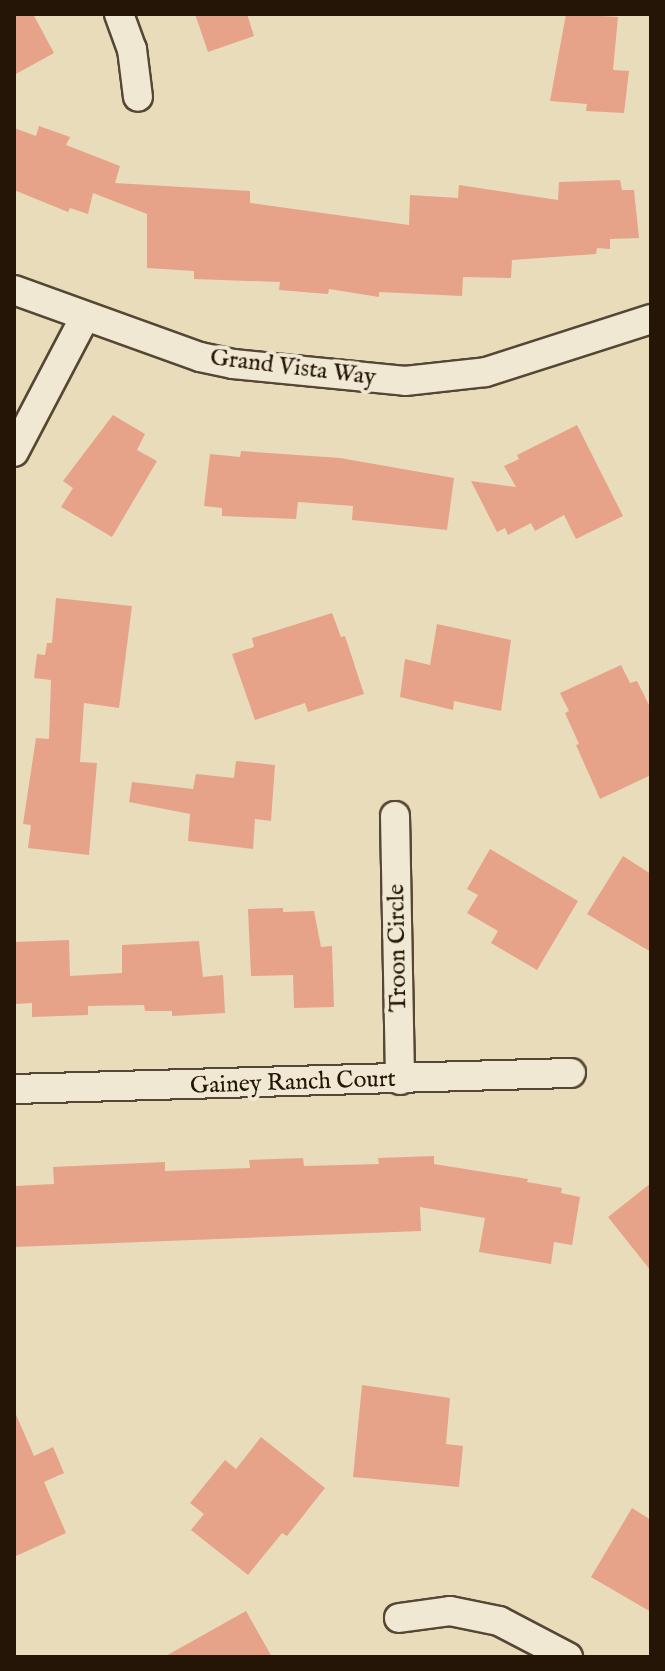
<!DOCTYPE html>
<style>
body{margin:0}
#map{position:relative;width:665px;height:1671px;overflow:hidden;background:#e8dcbb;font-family:"IM FELL English",serif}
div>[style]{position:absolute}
.building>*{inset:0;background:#e6a38a}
.roads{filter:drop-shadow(2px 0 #554733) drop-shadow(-2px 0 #554733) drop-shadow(0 2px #554733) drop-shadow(0 -2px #554733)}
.minor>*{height:28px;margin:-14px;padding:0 14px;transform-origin:14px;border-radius:14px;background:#f0e8d3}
span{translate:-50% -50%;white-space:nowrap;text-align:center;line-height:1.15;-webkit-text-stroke:8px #f0e8d3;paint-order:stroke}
.street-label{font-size:24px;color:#241506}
.frame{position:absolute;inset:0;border:16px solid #241506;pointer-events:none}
</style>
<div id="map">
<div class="building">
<div style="clip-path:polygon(14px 14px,33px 14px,54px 53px,14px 75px)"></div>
<div style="clip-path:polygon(195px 14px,247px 14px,254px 36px,208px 52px)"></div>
<div style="clip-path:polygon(566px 14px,618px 17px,613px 70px,629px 71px,624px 113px,586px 111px,587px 104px,550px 101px)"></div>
<div style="clip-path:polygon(39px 126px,70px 137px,66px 145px,120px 166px,115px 183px,250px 191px,250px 203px,409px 225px,410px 195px,458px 198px,459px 185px,558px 200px,559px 182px,620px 180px,622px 190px,634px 190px,639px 238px,610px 239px,610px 249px,597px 248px,596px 254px,512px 260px,511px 278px,463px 277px,462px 296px,379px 292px,379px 297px,329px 289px,328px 294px,279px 290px,280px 282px,194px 279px,194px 271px,147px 268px,147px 214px,93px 193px,88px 214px,70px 208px,68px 212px,14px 190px,14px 128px,36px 136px)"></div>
<div style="clip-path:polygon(113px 415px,145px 434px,137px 450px,157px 461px,112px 537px,61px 507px,73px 488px,63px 481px)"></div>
<div style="clip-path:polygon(577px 425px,623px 516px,576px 539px,564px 515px,535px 531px,531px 523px,508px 535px,505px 528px,497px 532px,471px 481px,516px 487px,504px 466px,519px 459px,517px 455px)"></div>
<div style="clip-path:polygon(241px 451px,340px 458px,454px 478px,447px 530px,352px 520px,353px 506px,298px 502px,296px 519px,222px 516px,222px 508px,204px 506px,210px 454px,240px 457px)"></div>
<div style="clip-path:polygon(56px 598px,132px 606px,119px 708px,84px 703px,80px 762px,97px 763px,89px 855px,28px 848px,31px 825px,23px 824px,36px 738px,49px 739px,51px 680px,34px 678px,37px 654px,45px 655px,47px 643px,52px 643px)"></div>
<div style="clip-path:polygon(332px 613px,341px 637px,345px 636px,364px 694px,308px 712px,305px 703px,255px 720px,232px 654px,254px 647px,252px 638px)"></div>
<div style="clip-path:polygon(437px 624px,511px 640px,501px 711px,454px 701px,453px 710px,400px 697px,405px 659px,430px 665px)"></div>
<div style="clip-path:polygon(621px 665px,630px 683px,637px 681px,651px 709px,651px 775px,600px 799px,576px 745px,579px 744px,565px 713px,569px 711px,560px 693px)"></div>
<div style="clip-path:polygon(236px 761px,275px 765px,271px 821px,255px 819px,253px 849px,188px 841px,190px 814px,129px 802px,132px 782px,193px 789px,196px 774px,234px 778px)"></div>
<div style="clip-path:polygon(490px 849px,578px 901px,537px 970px,491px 943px,498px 931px,467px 913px,478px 895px,467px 889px)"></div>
<div style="clip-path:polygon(623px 856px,651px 874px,651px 952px,587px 914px)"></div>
<div style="clip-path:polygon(283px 908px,283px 912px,314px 911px,321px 947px,332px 946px,334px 1007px,294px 1008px,293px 975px,251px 976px,248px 909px)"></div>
<div style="clip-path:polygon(69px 940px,70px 976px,122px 973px,122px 945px,199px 941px,203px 977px,223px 975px,225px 1013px,172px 1016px,172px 1011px,145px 1011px,144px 1005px,88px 1006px,88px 1015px,32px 1017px,32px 1003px,14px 1004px,14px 942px)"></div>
<div style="clip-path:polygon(434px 1156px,434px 1164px,528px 1179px,527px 1182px,562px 1188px,561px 1193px,580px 1197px,572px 1245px,554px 1242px,551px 1264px,479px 1252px,485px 1218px,420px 1207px,421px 1231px,14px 1247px,14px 1186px,54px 1184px,53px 1167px,165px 1162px,165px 1171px,250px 1168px,249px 1160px,303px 1158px,304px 1166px,379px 1164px,378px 1158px)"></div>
<div style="clip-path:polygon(651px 1183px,651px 1271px,608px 1217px)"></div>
<div style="clip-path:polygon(362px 1385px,450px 1398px,446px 1444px,463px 1446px,459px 1487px,353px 1477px)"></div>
<div style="clip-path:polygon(14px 1410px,34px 1456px,53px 1447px,64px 1473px,44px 1482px,66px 1533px,14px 1557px)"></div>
<div style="clip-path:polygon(261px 1437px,325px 1488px,287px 1536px,282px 1533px,248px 1575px,191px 1530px,204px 1514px,190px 1503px,225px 1460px,236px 1469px)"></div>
<div style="clip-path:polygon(632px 1508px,651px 1520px,651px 1612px,591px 1577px)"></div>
<div style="clip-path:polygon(246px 1611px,272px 1657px,164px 1657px)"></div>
</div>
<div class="roads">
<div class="minor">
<div style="left:119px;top:14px;width:37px;rotate:70deg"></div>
<div style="left:132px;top:49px;width:48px;rotate:82.9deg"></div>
<div style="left:14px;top:290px;width:198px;rotate:19.8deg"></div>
<div style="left:200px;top:357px;width:34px;rotate:12deg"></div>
<div style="left:233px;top:364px;width:173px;rotate:5.6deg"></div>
<div style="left:405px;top:381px;width:81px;rotate:-6.3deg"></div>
<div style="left:486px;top:372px;width:173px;rotate:-17.8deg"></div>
<div style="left:14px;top:452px;width:153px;rotate:-62.3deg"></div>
<div style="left:395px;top:816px;width:264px;rotate:88.9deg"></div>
<div style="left:14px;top:1089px;width:557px;rotate:-1.65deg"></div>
<div style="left:399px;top:1618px;width:51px;rotate:-7.8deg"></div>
<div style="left:450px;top:1611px;width:50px;rotate:11.5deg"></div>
<div style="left:499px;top:1621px;width:78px;rotate:27.6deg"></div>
</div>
</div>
<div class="street-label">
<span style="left:293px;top:368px;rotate:7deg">Grand Vista Way</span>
<span style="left:398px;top:948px;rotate:-91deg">Troon Circle</span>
<span style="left:293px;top:1083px;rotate:-2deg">Gainey Ranch Court</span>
</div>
<div class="frame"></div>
</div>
